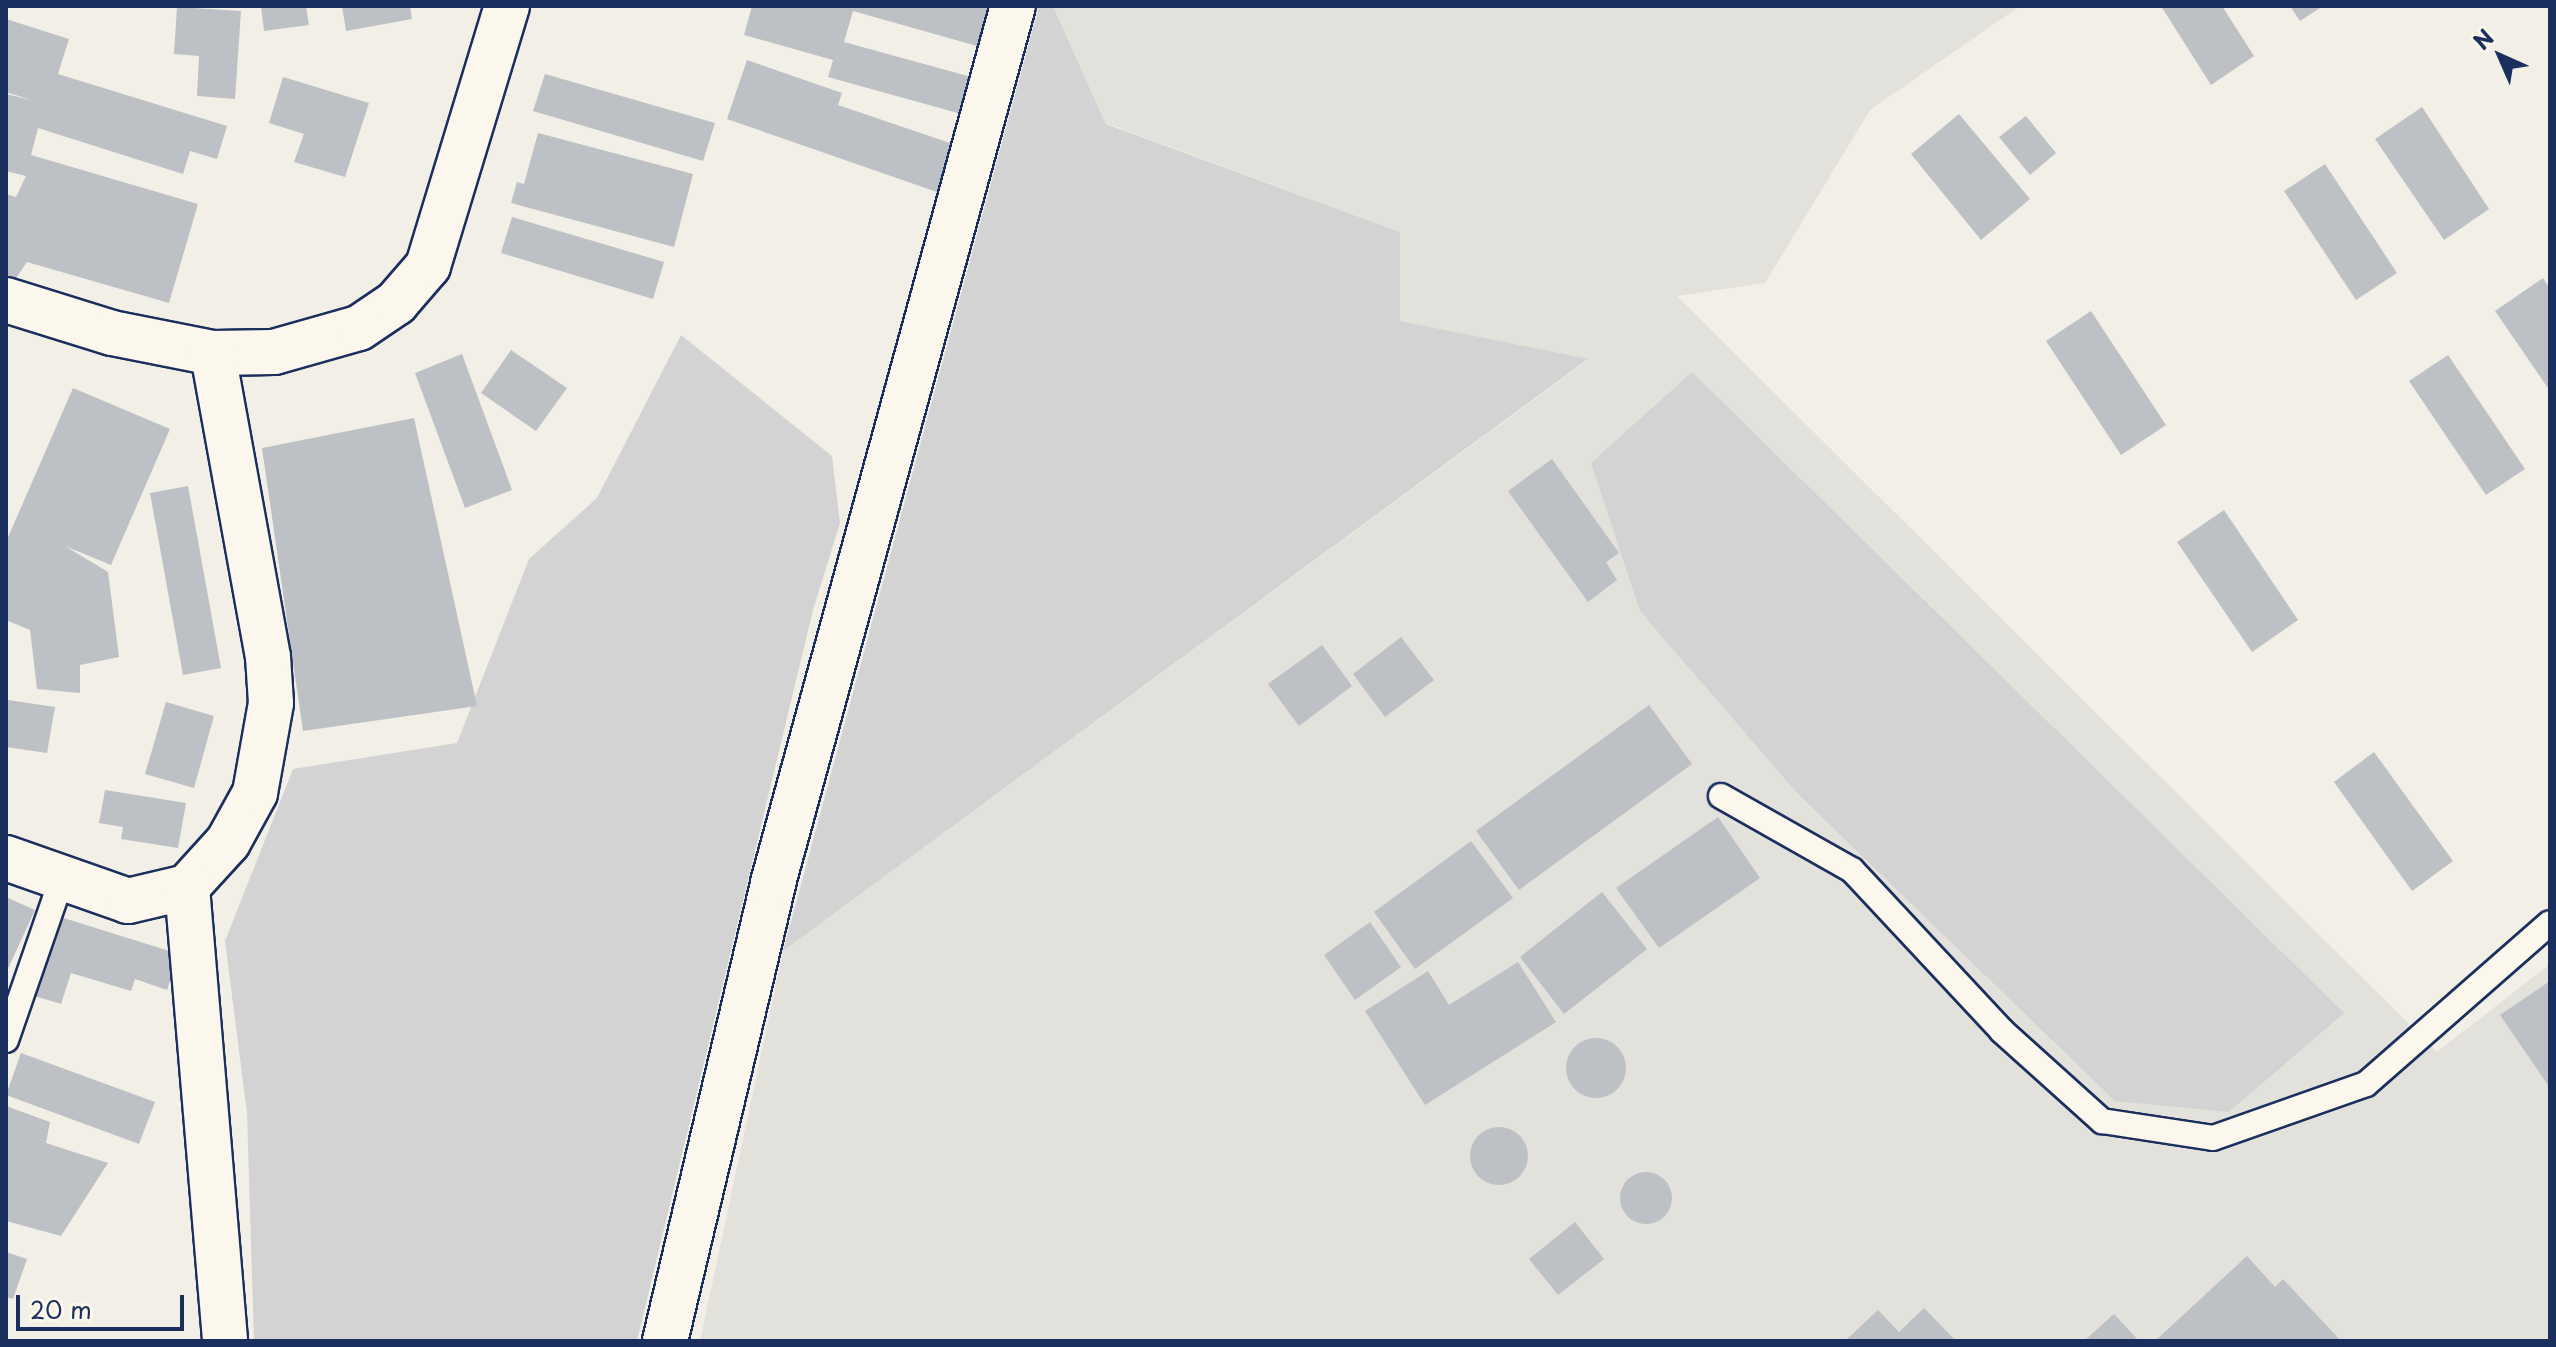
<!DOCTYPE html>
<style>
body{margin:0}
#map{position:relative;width:2556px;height:1347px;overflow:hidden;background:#f2efe6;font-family:"Playpen Sans",sans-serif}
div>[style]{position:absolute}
.built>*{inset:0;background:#e2e1dc}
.green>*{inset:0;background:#d2d3d2}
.building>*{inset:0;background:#bdc0c4}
.round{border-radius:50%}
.roads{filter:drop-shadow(2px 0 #1b2f5e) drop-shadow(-2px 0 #1b2f5e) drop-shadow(0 2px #1b2f5e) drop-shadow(0 -2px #1b2f5e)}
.lane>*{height:24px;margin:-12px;padding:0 12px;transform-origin:12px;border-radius:12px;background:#fbf7ec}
.street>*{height:44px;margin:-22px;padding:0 22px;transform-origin:22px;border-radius:22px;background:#fbf7ec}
span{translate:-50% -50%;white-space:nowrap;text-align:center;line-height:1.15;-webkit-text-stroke:6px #fbf7ec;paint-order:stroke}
.frame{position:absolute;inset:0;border:8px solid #1b2f5e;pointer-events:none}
.north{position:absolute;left:2460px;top:16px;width:80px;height:80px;-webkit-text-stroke:6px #fbf7ec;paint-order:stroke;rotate:315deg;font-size:22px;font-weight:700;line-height:32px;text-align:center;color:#1b2f5e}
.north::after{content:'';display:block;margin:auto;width:28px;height:36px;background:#1b2f5e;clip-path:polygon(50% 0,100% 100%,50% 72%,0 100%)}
.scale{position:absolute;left:16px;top:1295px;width:168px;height:36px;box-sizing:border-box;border:4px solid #1b2f5e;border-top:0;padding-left:10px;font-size:24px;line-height:28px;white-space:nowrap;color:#1b2f5e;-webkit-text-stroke:6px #fbf7ec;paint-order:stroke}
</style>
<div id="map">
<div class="built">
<div style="clip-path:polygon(1053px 6px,2020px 6px,1870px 110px,1765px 283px,1677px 296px,2437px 1052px,2550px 964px,2550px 1341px,700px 1341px,783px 951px,1588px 360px,1400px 321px,1400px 232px,1106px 123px)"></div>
</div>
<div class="green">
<div style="clip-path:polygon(1039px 6px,1053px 6px,1106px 124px,1400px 232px,1400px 321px,1588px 359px,783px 951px)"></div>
<div style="clip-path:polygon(681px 335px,832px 456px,840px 523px,813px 610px,637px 1341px,254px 1341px,247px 1113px,225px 941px,293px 769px,457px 743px,529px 559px,597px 498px)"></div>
<div style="clip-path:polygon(1692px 372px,2344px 1013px,2229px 1112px,2115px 1101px,1797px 793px,1640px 611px,1591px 463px)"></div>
</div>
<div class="building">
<div style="clip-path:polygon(261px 6px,306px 6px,309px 25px,264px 31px)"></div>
<div style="clip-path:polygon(342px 6px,410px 6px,412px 19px,346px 31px)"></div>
<div style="clip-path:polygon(752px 6px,988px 6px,977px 46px,853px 11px,844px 42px,975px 78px,965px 115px,828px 77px,833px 60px,744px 35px)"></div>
<div style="clip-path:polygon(2161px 6px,2222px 6px,2254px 56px,2211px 85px)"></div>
<div style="clip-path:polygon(2290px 6px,2323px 6px,2300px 21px)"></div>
<div style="clip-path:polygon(177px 7px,241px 11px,235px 99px,197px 96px,199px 56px,174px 54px)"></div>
<div style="clip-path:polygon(6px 19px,69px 39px,58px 74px,227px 126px,217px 159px,190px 151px,183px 174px,38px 128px,31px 155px,198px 204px,169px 303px,27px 262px,14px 281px,6px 279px,6px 194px,16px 197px,26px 176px,6px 171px,6px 94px,31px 100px,6px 92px)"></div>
<div style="clip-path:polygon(747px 60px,842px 93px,838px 105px,953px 144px,937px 192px,727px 119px)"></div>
<div style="clip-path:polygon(545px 74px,715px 123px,703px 161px,533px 111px)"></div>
<div style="clip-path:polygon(283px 77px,369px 103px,345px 177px,294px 162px,304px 134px,269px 123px)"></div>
<div style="clip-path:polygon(2422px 107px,2489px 209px,2444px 240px,2375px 139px)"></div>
<div style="clip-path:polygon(1959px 114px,2030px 199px,1981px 240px,1911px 154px)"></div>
<div style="clip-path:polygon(2026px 116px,2056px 153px,2030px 175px,1999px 137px)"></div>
<div style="clip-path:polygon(538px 133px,693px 174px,674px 247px,511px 203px,517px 182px,524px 184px)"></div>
<div style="clip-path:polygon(2325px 164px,2397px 273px,2356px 300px,2284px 191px)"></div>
<div style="clip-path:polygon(512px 217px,664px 262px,653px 299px,501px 253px)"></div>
<div style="clip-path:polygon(2543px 278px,2550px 289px,2550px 391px,2495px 311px)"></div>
<div style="clip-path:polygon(2091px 311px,2166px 425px,2121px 455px,2046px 341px)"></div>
<div style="clip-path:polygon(511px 350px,567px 388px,536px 431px,481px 393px)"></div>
<div style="clip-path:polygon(462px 354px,512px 490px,465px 508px,415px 373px)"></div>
<div style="clip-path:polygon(2448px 355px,2525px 469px,2486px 495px,2409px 381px)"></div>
<div style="clip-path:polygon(73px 388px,170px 429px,111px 565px,65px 546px,108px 572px,119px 657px,80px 665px,80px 693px,37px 689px,30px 630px,6px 620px,6px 542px)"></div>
<div style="clip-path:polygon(414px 418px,477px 706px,303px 731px,262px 448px)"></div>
<div style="clip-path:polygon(1552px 459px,1619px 553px,1606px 562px,1617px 580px,1588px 602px,1508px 491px)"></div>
<div style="clip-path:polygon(188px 486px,221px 668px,183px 675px,150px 493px)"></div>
<div style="clip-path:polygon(2224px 510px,2298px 620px,2252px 652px,2177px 542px)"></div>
<div style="clip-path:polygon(1401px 637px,1434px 680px,1385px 717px,1353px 674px)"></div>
<div style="clip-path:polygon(1322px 645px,1352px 686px,1299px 726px,1268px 684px)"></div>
<div style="clip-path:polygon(8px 700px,55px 707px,47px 753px,6px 747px)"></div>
<div style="clip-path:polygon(166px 702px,214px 716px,194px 788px,145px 774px)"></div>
<div style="clip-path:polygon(1649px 705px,1692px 764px,1519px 890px,1476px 831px)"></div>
<div style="clip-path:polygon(2374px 752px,2453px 861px,2412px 891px,2334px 782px)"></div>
<div style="clip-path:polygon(105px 790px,186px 803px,178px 848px,121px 839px,123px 827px,99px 823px)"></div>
<div style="clip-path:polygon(1718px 817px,1760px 878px,1659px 948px,1616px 888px)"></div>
<div style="clip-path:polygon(1471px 841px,1513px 898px,1415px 969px,1374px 912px)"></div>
<div style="clip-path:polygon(1602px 892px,1647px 949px,1564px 1014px,1520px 957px)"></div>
<div style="clip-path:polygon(6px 897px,35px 910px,6px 973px)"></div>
<div style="clip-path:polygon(54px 915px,179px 954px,167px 990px,135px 979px,131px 991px,71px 973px,61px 1004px,28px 994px)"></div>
<div style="clip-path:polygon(1370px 922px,1401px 967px,1355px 1000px,1324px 955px)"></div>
<div style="clip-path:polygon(1518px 962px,1556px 1022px,1425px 1105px,1365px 1011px,1428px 971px,1449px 1005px)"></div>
<div style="clip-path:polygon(2550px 981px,2550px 1088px,2500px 1015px)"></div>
<div class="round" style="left:1566px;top:1038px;width:60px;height:60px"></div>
<div style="clip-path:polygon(21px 1053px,155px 1102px,139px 1144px,6px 1095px)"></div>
<div style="clip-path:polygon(6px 1106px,50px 1122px,46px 1143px,108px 1163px,61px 1236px,6px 1221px)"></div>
<div class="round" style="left:1470px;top:1127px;width:58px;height:58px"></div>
<div class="round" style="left:1620px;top:1172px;width:52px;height:52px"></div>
<div style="clip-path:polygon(1575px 1222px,1604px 1259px,1558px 1295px,1529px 1259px)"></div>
<div style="clip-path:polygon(6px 1252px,27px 1259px,13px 1299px,6px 1297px)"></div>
<div style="clip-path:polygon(2247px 1256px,2275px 1287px,2283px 1279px,2341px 1341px,2155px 1341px)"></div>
<div style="clip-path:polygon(1924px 1308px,1956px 1341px,1845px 1341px,1878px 1310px,1899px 1332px)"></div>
<div style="clip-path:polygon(2114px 1314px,2139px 1341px,2084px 1341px)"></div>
</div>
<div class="roads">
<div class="lane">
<div style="left:1721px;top:796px;width:150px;rotate:29.5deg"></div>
<div style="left:1852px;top:870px;width:220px;rotate:47deg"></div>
<div style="left:2002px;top:1031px;width:135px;rotate:42deg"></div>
<div style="left:2102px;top:1121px;width:112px;rotate:8.7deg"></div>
<div style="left:2213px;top:1138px;width:162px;rotate:-19.4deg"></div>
<div style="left:2366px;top:1084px;width:244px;rotate:-41.2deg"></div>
<div style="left:6px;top:1040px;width:171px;rotate:-70.9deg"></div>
</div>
<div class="street">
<div style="left:6px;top:300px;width:111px;rotate:17.3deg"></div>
<div style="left:112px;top:333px;width:103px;rotate:11.2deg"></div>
<div style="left:213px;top:353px;width:61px;rotate:-0.9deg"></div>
<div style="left:274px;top:352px;width:88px;rotate:-15.8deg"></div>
<div style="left:359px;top:328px;width:45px;rotate:-34deg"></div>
<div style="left:396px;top:303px;width:49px;rotate:-49.1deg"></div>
<div style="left:428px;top:266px;width:272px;rotate:-73.1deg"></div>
<div style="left:6px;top:858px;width:129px;rotate:19.4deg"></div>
<div style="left:128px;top:901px;width:61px;rotate:-13.3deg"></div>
<div style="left:187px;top:887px;width:61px;rotate:-47.7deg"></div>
<div style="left:228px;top:842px;width:56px;rotate:-61.1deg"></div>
<div style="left:255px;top:793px;width:91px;rotate:-79.9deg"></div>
<div style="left:271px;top:703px;width:46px;rotate:-93.7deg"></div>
<div style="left:268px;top:657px;width:309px;rotate:-100.3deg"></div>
<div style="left:187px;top:887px;width:456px;rotate:85.2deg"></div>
<div style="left:665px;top:1341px;width:471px;rotate:-76.7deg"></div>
<div style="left:773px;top:883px;width:909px;rotate:-74.7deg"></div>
</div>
</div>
<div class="frame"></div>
<div class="north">N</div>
<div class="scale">20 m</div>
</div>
